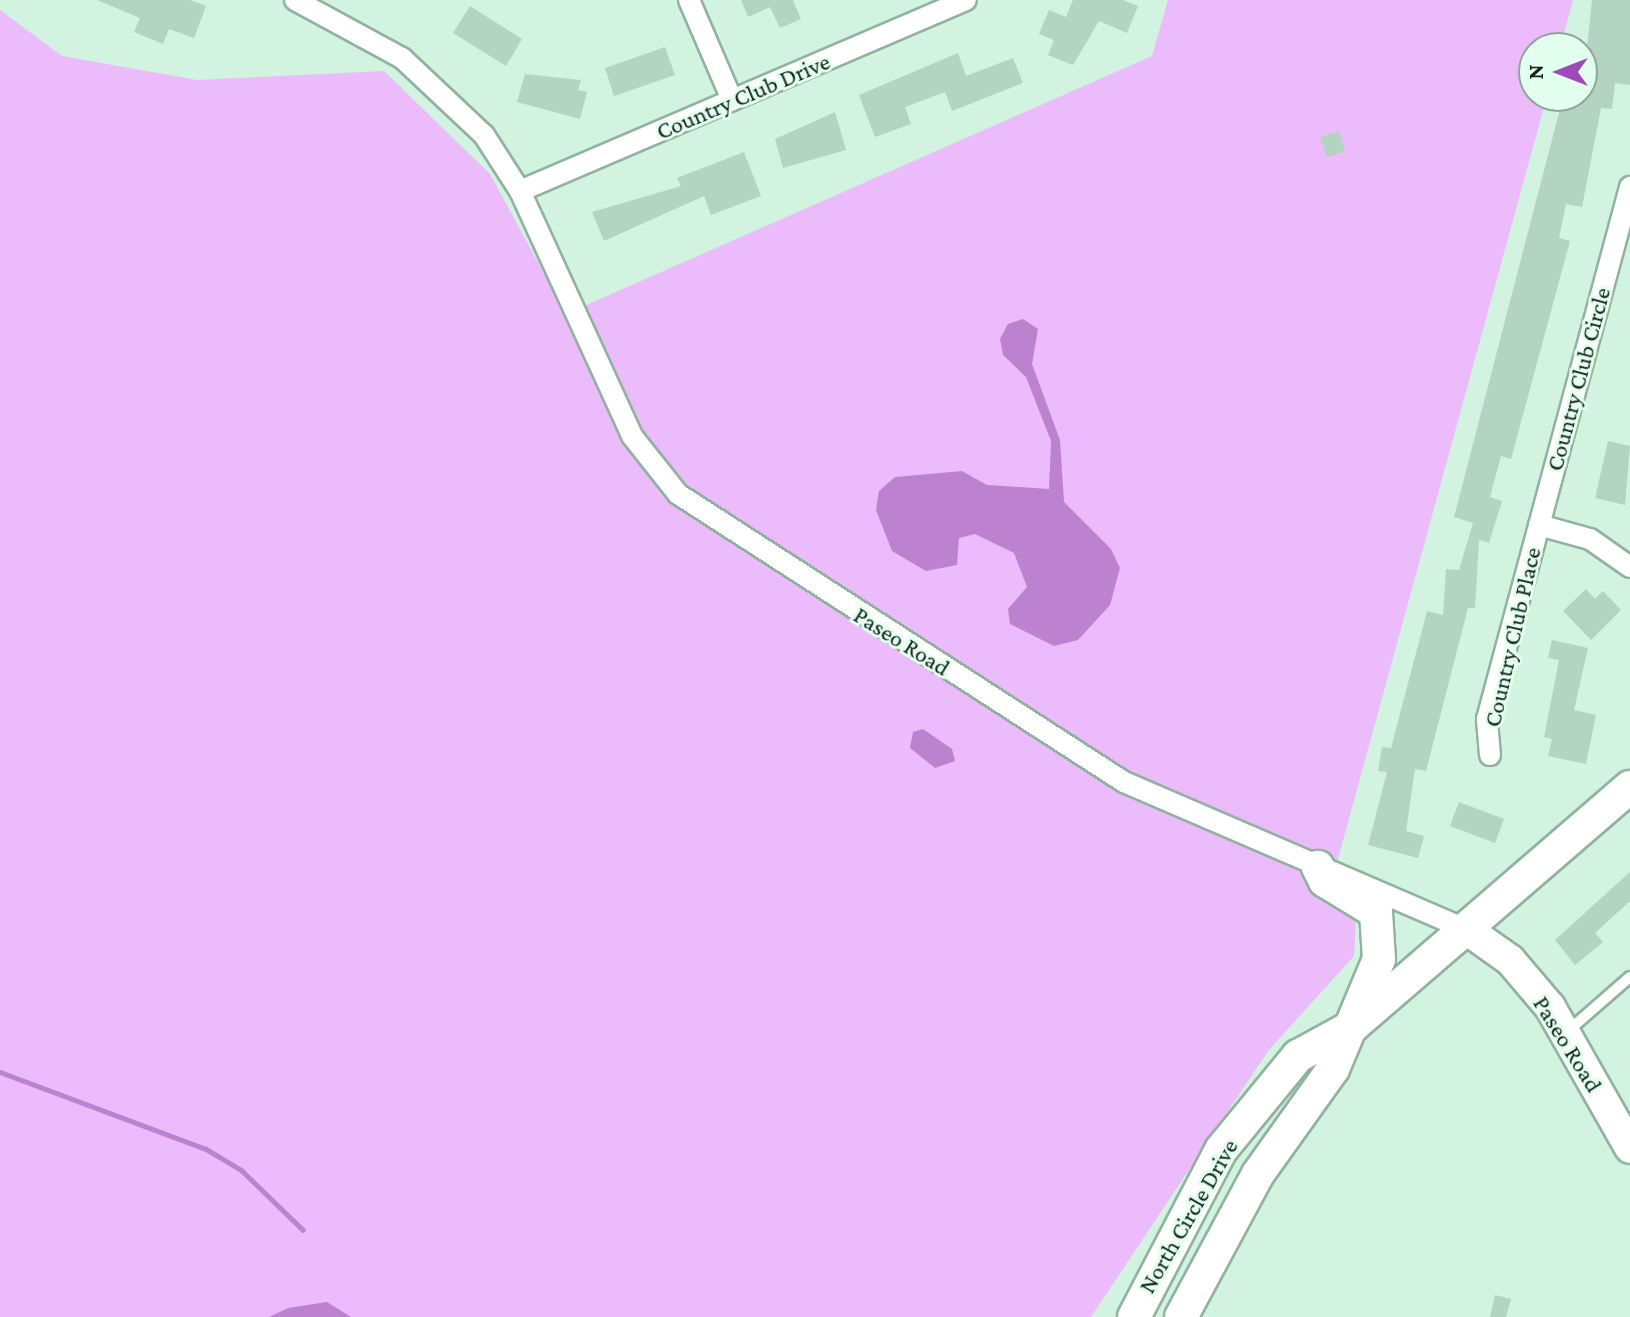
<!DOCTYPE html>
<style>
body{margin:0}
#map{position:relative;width:1630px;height:1317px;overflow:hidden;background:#d1f3df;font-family:"Crimson Pro",serif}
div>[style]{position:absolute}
.green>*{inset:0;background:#ebbbfb}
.water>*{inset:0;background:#bc82d0}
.stream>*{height:5px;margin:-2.5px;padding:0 2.5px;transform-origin:2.5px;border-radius:2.5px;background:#bc82d0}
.building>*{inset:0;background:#b2d4c0}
.roads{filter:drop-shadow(2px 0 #91b29f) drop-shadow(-2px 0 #91b29f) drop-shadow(0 2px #91b29f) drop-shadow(0 -2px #91b29f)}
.lane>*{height:10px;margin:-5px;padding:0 5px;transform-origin:5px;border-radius:5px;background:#fff}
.street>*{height:20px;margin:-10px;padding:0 10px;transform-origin:10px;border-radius:10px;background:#fff}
.secondary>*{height:30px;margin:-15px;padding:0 15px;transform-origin:15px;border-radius:15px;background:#fff}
.primary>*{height:32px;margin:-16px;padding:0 16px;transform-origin:16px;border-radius:16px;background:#fff}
span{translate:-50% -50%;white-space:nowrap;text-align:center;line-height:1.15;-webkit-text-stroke:6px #e3ffef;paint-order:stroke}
.street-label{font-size:24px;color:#142019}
.north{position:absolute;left:1518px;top:32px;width:80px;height:80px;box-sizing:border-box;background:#e3ffef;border:2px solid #90a699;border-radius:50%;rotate:270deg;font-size:22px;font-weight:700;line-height:32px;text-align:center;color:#142019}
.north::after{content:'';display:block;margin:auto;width:28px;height:36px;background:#9e4ab9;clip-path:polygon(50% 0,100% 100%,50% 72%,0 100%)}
</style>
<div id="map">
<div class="green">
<div style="clip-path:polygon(1168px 0,1573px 0,1560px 48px,1534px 48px,1534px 96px,1547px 96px,1330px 888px,1357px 902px,1354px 956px,1268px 1051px,1091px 1317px,0 1317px,0 10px,62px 56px,197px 80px,384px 71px,490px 174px,566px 314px,1152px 56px)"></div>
</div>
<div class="water">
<div style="clip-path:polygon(1023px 319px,1038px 329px,1032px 364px,1060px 440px,1064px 502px,1111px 549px,1120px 568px,1110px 605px,1078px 640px,1054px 646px,1010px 624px,1008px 609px,1027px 587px,1014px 553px,975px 534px,959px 538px,957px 565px,926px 571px,892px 551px,876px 510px,879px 491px,895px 477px,962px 471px,987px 485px,1049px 489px,1051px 441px,1026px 377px,1003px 355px,1000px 339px,1008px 324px)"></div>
<div style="clip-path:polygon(923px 729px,952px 749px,955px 761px,935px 768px,910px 748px,913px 732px)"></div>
<div style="clip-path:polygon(327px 1302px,351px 1317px,269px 1317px,288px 1308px)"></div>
</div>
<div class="stream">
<div style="left:0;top:1072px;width:220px;rotate:20.5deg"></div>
<div style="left:206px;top:1149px;width:41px;rotate:31deg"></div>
<div style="left:241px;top:1170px;width:86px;rotate:44.1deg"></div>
</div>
<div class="building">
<div style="clip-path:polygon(97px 0,190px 0,206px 6px,194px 38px,169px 29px,163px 44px,134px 32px,140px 18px)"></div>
<div style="clip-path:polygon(741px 0,793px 0,801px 19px,780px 28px,770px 7px,748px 17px)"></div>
<div style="clip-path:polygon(1073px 0,1123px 0,1138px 6px,1127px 33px,1099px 21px,1073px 65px,1048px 55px,1054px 40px,1039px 34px,1049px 10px,1066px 17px)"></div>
<div style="clip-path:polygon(1592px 0,1630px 0,1630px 85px,1615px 83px,1612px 109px,1601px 108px,1582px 207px,1566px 204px,1559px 238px,1570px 241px,1511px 459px,1501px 456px,1490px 497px,1502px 501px,1489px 543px,1479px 540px,1475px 608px,1468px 608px,1426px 771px,1415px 769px,1406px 831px,1424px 836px,1418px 858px,1368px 845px,1387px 772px,1378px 771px,1382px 747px,1391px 748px,1427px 611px,1443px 615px,1446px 569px,1459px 570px,1473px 523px,1454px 517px,1560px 109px,1567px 110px,1569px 96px,1582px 96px)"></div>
<div style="clip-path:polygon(470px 6px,522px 39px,506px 66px,453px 33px)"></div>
<div style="clip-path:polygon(665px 47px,675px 75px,614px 96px,605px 68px)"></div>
<div style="clip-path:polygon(958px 53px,966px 76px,1013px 58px,1023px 83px,952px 111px,945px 92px,905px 107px,911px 124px,875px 137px,859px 95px)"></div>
<div style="clip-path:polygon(525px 74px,581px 80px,578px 90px,587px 92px,580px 119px,517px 102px)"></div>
<div style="clip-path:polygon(835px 112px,846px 150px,783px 168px,775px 139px)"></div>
<div style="clip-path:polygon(1339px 131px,1345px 151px,1327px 157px,1320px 137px)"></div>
<div style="clip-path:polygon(744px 152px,761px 196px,711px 215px,704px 196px,604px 241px,592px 212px,681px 186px,677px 178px)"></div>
<div style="clip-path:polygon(1608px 441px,1630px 446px,1625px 505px,1595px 498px)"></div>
<div style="clip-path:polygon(1586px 589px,1595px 599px,1603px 591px,1621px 610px,1591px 640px,1563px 611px)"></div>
<div style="clip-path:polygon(1552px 640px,1588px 648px,1574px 710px,1596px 715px,1586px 764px,1548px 756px,1552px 739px,1544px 737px,1559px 660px,1548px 658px)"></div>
<div style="clip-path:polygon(1459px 802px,1504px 819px,1495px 843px,1450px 826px)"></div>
<div style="clip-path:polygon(1630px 872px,1630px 901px,1595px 933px,1603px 942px,1575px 965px,1555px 940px)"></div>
<div style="clip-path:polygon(1495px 1295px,1511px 1299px,1506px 1317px,1490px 1317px)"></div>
</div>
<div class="roads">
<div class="lane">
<div style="left:1568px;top:1031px;width:82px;rotate:-41.1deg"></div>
</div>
<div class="street">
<div style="left:295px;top:0;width:122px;rotate:28.5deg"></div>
<div style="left:402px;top:58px;width:112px;rotate:43.2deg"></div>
<div style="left:484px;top:135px;width:67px;rotate:57.3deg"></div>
<div style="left:520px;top:191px;width:269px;rotate:65.4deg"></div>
<div style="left:632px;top:436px;width:74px;rotate:51.6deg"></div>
<div style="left:678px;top:494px;width:531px;rotate:32.85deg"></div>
<div style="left:1124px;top:782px;width:372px;rotate:23.3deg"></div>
<div style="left:689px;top:0;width:109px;rotate:66.7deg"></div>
<div style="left:520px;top:191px;width:485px;rotate:-23.2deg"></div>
<div style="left:1539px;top:525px;width:53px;rotate:15.4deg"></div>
<div style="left:1590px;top:539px;width:49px;rotate:35deg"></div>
<div style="left:1490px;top:755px;width:36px;rotate:-95deg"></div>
<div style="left:1487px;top:719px;width:551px;rotate:-74.95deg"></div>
</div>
<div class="secondary">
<div style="left:1466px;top:929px;width:54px;rotate:35.2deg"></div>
<div style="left:1510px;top:960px;width:62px;rotate:49.6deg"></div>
<div style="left:1550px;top:1007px;width:162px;rotate:60.4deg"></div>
</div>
<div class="primary">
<div style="left:1134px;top:1317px;width:188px;rotate:-62.5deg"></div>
<div style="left:1221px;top:1150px;width:122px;rotate:-50.7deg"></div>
<div style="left:1298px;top:1056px;width:63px;rotate:-28.6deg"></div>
<div style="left:1353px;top:1026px;width:366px;rotate:-40.8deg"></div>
<div style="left:1181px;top:1317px;width:162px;rotate:-61.7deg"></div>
<div style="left:1258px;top:1174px;width:129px;rotate:-54.5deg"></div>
<div style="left:1333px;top:1069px;width:119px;rotate:-67.3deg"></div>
<div style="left:1379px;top:959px;width:47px;rotate:-93.7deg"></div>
<div style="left:1376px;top:912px;width:60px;rotate:-148.7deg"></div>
<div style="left:1325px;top:881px;width:16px;rotate:-117deg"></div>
</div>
</div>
<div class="street-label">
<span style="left:743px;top:96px;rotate:-23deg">Country Club Drive</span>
<span style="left:1578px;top:379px;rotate:-75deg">Country Club Circle</span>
<span style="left:1512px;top:637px;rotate:-77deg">Country Club Place</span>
<span style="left:902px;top:641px;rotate:32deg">Paseo Road</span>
<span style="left:1568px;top:1044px;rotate:58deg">Paseo Road</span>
<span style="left:1188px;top:1216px;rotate:-60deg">North Circle Drive</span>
</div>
<div class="north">N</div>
</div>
